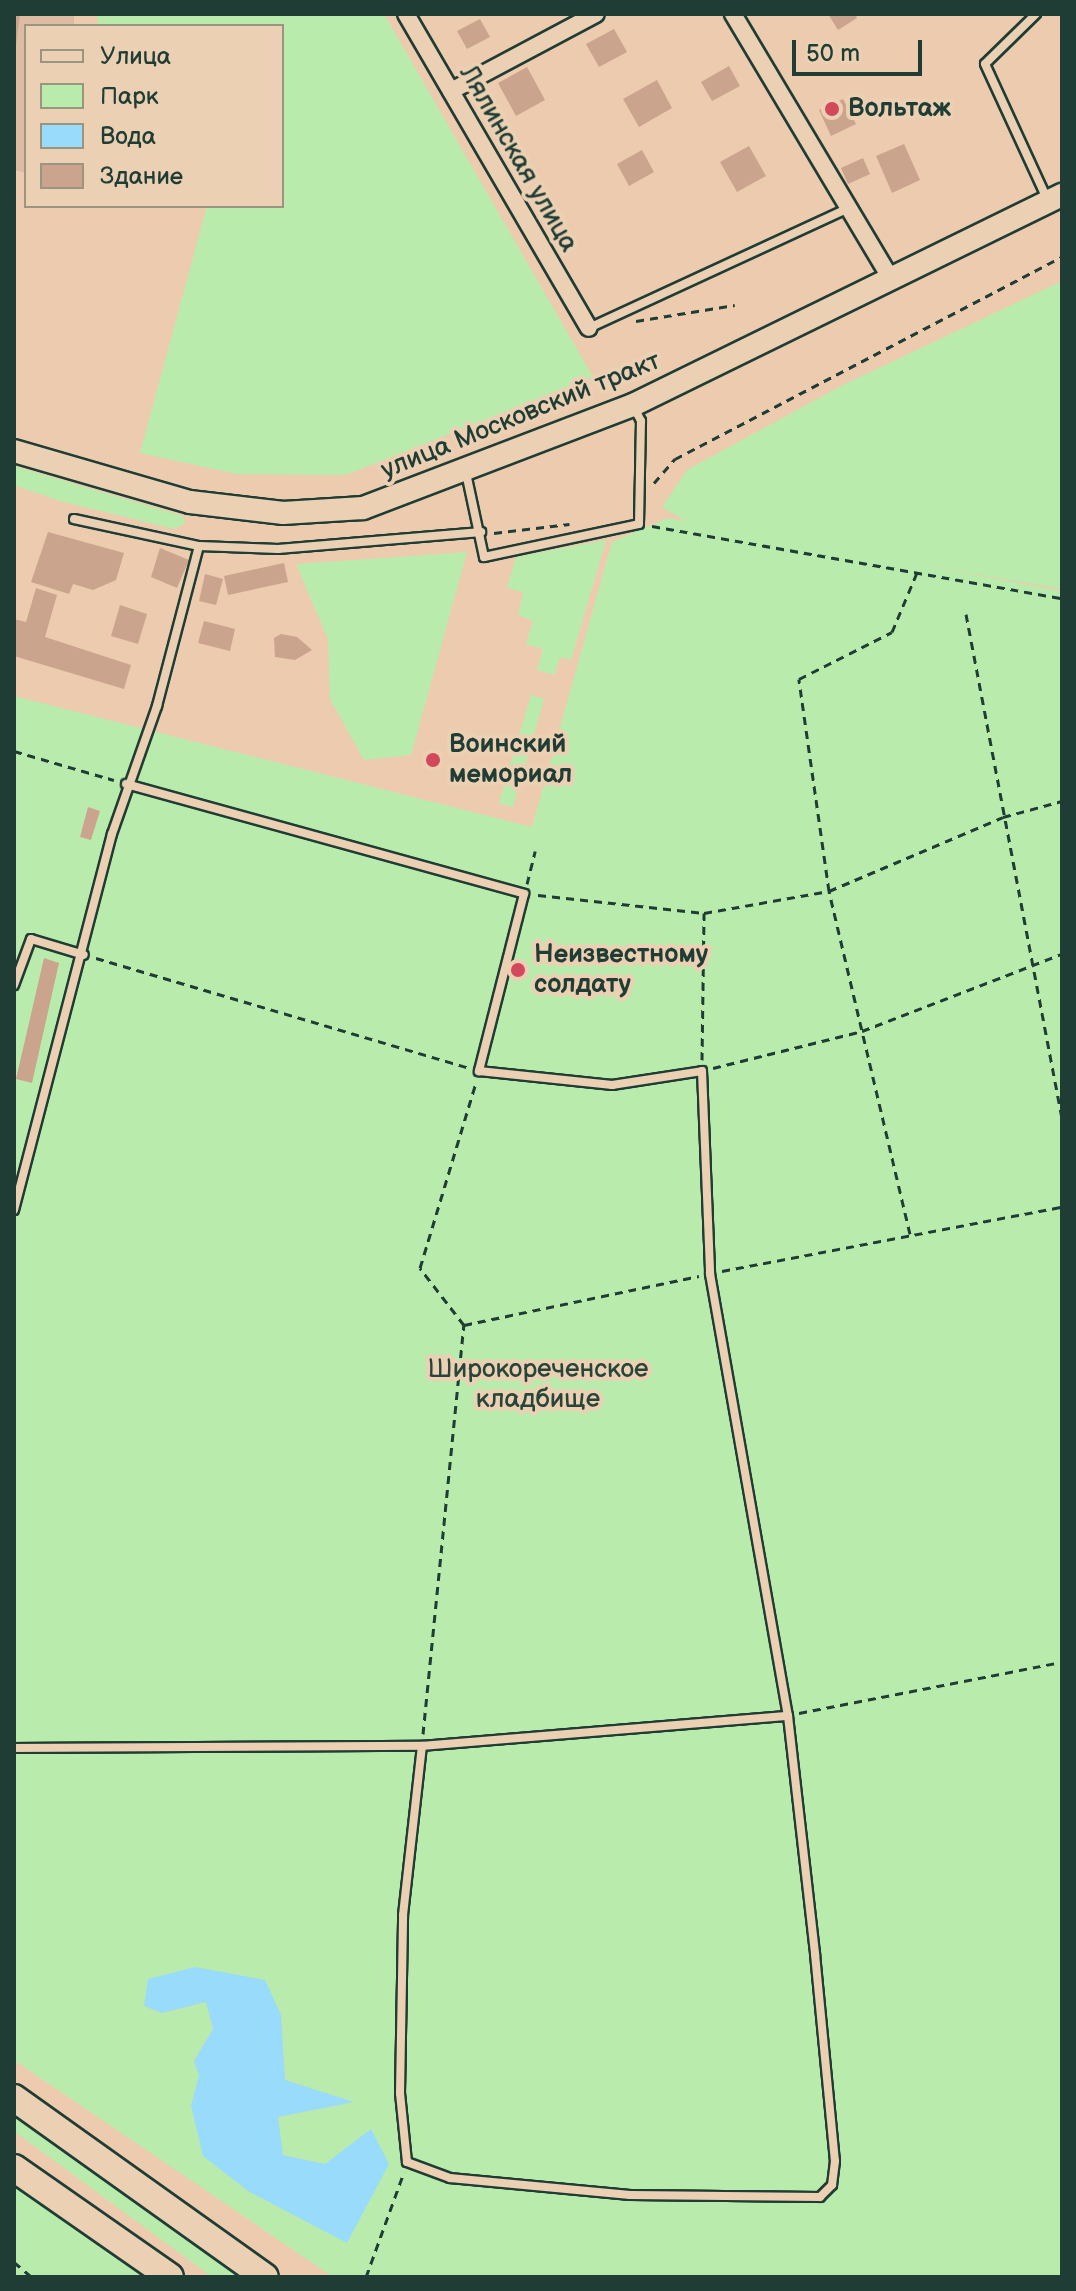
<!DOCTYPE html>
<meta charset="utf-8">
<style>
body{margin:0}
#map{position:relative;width:1076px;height:2291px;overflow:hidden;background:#eccbaf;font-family:"Balsamiq Sans",sans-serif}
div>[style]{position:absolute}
.built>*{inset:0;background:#debca3}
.green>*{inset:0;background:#b9ecac}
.water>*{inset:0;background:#98dbfa}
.building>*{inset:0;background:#cba48e}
.path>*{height:3px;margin-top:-1.5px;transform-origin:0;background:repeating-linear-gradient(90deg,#1f3d34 0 8px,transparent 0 14px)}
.roads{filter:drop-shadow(2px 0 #1f3d34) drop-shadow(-2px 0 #1f3d34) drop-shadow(0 2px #1f3d34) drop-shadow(0 -2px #1f3d34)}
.service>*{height:8px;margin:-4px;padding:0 4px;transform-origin:4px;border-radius:4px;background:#ecd0b3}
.minor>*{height:16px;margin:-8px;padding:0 8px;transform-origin:8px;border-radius:8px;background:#ecd0b3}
.secondary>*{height:22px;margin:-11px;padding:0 11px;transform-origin:11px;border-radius:11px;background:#ecd0b3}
.primary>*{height:26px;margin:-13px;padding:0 13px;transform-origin:13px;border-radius:13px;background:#ecd0b3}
.dots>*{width:22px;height:22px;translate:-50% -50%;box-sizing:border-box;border:4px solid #ecd0b3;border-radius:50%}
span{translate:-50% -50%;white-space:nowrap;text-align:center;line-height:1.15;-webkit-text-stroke:8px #ecd0b3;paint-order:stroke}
.poi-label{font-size:26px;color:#1f3d34;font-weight:700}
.left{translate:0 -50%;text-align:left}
.street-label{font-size:26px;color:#1f3d34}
.park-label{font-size:26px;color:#27463a}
.frame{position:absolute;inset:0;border:16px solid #1f3d34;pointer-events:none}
.legend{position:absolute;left:24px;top:24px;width:260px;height:184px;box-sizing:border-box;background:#ecd0b3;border:2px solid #9a9580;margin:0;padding:10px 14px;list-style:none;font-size:24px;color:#1f3d34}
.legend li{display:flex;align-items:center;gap:16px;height:40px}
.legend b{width:40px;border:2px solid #9a9580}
.scale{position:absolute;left:792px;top:40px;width:130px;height:36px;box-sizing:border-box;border:4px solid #1f3d34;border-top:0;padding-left:10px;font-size:24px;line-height:28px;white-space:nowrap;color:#1f3d34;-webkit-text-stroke:6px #ecd0b3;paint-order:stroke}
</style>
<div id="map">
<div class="built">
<div style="clip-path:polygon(14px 14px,74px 14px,74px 26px,26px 26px,26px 173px,14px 170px)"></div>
</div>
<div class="green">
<div style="clip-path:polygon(97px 14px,384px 14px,593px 377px,346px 475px,237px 474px,140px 453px,207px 206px,282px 206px,282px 26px,98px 26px)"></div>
<div style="clip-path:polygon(evenodd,1062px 281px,1062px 589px,917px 564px,1062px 591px,1062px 2277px,333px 2277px,14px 2060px,14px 696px,532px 827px,612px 542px,668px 518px,686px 521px,662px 507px,687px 470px,843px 385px,1062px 281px,264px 1980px,281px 2015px,285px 2080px,352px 2102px,278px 2117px,283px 2155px,325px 2164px,347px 2242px,248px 2191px,204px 2156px,191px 2106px,200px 2075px,194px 2061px,213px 2029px,206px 2002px,162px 2013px,144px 2006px,264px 1980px)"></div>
<div style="clip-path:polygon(14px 466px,183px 516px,185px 523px,174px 529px,60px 501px,14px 485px)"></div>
<div style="clip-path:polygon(606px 540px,571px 660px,560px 657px,554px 675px,537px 670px,543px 649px,526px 644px,533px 621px,518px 615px,523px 593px,507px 587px,516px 557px)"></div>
<div style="clip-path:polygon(467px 552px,411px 755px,364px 760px,330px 699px,328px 639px,296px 564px)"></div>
<div style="clip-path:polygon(531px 695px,544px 699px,513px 807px,499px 803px)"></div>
<div style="clip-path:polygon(14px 2108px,244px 2277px,212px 2277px,14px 2131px)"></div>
<div style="clip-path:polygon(14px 2183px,143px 2277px,14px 2277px)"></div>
</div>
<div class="water">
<div style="clip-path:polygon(195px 1967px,265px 1980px,281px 2015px,285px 2080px,354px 2102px,278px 2117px,283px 2155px,325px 2164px,371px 2129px,389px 2164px,347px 2243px,248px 2191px,203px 2156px,191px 2106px,199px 2075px,194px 2061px,213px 2029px,206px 2002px,162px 2013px,144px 2006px,148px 1979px)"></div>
</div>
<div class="building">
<div style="clip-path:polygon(14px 14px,20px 14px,16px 46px,14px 46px)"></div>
<div style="clip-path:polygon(828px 14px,855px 14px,857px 18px,838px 30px)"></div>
<div style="clip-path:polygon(480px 19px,490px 37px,467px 49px,457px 31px)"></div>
<div style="clip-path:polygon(614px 29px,627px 52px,599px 67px,586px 44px)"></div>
<div style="clip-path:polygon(729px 66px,740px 86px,712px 101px,701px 82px)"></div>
<div style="clip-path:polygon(527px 67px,545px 100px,516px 116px,498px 83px)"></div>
<div style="clip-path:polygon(657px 80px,672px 108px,639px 127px,623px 99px)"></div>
<div style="clip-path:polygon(843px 99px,856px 124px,831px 136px,819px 110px)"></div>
<div style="clip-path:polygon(904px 144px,920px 180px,892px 193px,876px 156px)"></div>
<div style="clip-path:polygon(749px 146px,766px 176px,737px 192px,720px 162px)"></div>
<div style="clip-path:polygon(642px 150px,654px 172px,629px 186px,617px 164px)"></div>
<div style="clip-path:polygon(863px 158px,870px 174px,848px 184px,841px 168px)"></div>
<div style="clip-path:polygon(48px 532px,124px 553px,116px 580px,93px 590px,73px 584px,69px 594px,31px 582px)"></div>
<div style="clip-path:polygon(160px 548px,189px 560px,177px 588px,151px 577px)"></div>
<div style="clip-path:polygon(284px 563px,288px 582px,228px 595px,224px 576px)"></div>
<div style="clip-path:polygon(205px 574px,223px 579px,216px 605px,199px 601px)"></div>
<div style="clip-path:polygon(36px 588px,57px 595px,45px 637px,131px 665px,124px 689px,14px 656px,14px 619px,26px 622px)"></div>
<div style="clip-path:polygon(120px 605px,147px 614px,138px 644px,111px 636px)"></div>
<div style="clip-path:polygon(204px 621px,235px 629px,230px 651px,198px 643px)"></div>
<div style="clip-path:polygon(281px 634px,297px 637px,312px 650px,295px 660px,275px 657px,274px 638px)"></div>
<div style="clip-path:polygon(88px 807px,100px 811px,91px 840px,80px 837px)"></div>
<div style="clip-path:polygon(44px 958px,59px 963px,32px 1083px,16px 1079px)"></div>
</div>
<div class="path">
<div style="left:636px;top:321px;width:100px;rotate:-9.2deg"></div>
<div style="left:654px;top:483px;width:32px;rotate:-49deg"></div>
<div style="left:675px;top:459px;width:437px;rotate:-27.6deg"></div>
<div style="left:652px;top:526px;width:416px;rotate:10deg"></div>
<div style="left:494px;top:533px;width:76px;rotate:-6.8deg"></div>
<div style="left:966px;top:614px;width:513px;rotate:79.22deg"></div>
<div style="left:14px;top:751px;width:104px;rotate:16.2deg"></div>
<div style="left:527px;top:884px;width:34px;rotate:-76deg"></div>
<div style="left:538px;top:895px;width:167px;rotate:6.2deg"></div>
<div style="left:704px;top:913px;width:127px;rotate:-10deg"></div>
<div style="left:829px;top:891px;width:189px;rotate:-23deg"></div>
<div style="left:1003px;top:817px;width:61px;rotate:-15.2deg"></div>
<div style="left:96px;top:958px;width:389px;rotate:16.4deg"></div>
<div style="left:702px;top:1060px;width:147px;rotate:-89.2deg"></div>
<div style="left:713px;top:1068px;width:154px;rotate:-13.9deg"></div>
<div style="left:862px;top:1031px;width:214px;rotate:-21.1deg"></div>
<div style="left:910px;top:1234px;width:352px;rotate:-103.3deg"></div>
<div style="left:829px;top:891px;width:214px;rotate:-98.1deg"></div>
<div style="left:799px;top:679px;width:104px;rotate:-26.8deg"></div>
<div style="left:892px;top:632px;width:67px;rotate:-67.2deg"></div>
<div style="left:722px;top:1271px;width:346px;rotate:-10.7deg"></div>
<div style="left:464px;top:1325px;width:240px;rotate:-11.8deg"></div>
<div style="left:799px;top:1713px;width:268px;rotate:-11deg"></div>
<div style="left:423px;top:1734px;width:411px;rotate:-84.3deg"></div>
<div style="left:464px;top:1325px;width:72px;rotate:-127.7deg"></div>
<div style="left:420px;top:1268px;width:193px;rotate:-73.2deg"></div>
<div style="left:14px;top:2262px;width:23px;rotate:40deg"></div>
<div style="left:366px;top:2277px;width:112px;rotate:-70.1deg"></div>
</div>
<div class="roads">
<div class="service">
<div style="left:1036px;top:14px;width:71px;rotate:135.6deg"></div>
<div style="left:985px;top:64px;width:151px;rotate:65.3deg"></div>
<div style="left:589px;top:328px;width:283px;rotate:-24.8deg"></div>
<div style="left:466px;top:473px;width:86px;rotate:77.9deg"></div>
<div style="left:484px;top:557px;width:158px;rotate:-12deg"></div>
<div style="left:639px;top:524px;width:103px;rotate:-88.9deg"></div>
<div style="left:641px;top:421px;width:18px;rotate:-117deg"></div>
<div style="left:74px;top:519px;width:128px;rotate:12.2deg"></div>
<div style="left:199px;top:546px;width:79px;rotate:2.2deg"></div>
<div style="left:278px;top:549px;width:204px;rotate:-4.8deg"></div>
<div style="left:126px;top:784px;width:413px;rotate:15.4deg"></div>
<div style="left:524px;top:894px;width:183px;rotate:104.3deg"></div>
<div style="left:479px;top:1071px;width:134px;rotate:6deg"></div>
<div style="left:612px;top:1085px;width:91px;rotate:-8.8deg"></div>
<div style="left:702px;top:1071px;width:203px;rotate:87.7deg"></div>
<div style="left:710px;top:1274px;width:449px;rotate:80deg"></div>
<div style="left:788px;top:1716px;width:240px;rotate:83.5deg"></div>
<div style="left:815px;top:1954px;width:208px;rotate:84.5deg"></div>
<div style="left:835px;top:2161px;width:24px;rotate:97deg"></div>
<div style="left:832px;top:2185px;width:17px;rotate:135deg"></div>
<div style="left:820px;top:2197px;width:190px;rotate:-179.4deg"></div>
<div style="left:630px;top:2195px;width:181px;rotate:-174.6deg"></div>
<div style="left:450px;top:2178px;width:46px;rotate:-159.6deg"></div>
<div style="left:407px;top:2162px;width:69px;rotate:-95.8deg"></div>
<div style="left:400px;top:2093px;width:178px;rotate:-89deg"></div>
<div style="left:403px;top:1915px;width:170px;rotate:-83.6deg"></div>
<div style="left:14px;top:985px;width:49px;rotate:-69.7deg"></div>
<div style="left:31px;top:939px;width:55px;rotate:16.8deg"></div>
<div style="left:14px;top:1210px;width:389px;rotate:-75.4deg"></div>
<div style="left:112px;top:834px;width:136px;rotate:-70.6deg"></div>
<div style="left:157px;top:706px;width:165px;rotate:-75.3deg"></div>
<div style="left:14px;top:1748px;width:408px;rotate:-0.3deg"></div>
<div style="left:422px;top:1746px;width:367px;rotate:-4.7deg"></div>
</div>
<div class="minor">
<div style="left:406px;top:14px;width:363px;rotate:59.8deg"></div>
<div style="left:733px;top:14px;width:306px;rotate:59.2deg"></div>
<div style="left:451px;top:91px;width:164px;rotate:-28deg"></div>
</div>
<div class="secondary">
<div style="left:14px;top:451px;width:183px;rotate:16.2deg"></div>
<div style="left:190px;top:502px;width:94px;rotate:6.7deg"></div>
<div style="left:283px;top:513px;width:80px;rotate:-3.6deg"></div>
<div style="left:363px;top:508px;width:289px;rotate:-20.9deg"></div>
<div style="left:633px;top:405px;width:478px;rotate:-26.1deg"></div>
</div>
<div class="primary">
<div style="left:14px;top:2098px;width:308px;rotate:35.5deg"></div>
<div style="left:14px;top:2168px;width:190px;rotate:34.9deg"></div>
</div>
</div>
<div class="dots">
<div style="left:832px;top:109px;background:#d1495b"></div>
<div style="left:433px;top:760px;background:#d1495b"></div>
<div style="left:518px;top:970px;background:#d1495b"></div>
</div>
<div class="poi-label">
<span class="left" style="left:848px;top:109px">Вольтаж</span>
<span class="left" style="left:449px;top:760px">Воинский<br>мемориал</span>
<span class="left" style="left:534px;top:970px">Неизвестному<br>солдату</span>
</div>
<div class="street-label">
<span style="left:518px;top:159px;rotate:60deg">Лялинская улица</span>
<span style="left:521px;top:416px;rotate:-22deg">улица Московский тракт</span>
</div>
<div class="park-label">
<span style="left:538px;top:1385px">Широкореченское<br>кладбище</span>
</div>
<div class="frame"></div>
<ul class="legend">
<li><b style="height:10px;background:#ecd0b3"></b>Улица</li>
<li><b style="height:22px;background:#b9ecac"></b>Парк</li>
<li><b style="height:22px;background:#98dbfa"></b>Вода</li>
<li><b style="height:22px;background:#cba48e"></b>Здание</li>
</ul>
<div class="scale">50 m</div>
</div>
